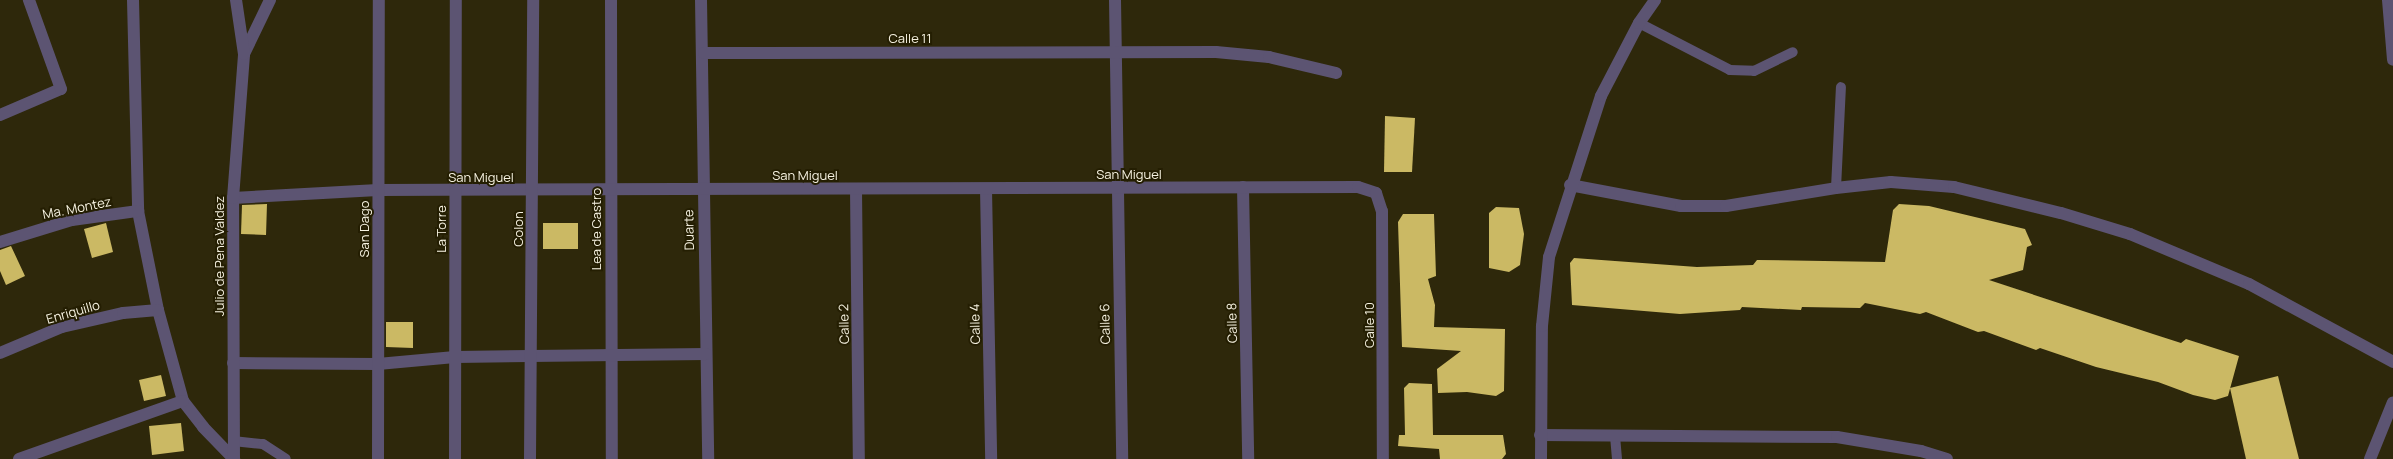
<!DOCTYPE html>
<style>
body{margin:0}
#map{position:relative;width:2393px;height:459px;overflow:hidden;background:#2e280b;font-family:Manrope,sans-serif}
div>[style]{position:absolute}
.building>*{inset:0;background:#cbb964}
.service>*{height:10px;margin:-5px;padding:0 5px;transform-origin:5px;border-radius:5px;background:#5c5472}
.minor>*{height:12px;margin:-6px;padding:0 6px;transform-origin:6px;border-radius:6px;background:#5c5472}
span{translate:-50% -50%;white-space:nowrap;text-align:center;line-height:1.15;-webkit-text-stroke:4px #241e02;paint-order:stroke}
.street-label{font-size:13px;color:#f6f2e1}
</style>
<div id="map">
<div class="building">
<div style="clip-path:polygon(1385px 116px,1415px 118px,1412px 172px,1384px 172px)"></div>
<div style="clip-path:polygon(267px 204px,266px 235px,241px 234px,242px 205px)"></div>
<div style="clip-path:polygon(1899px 204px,1929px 206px,2025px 229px,2032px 245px,2027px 247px,2023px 270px,1989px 280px,2153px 334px,2181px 343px,2186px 339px,2239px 356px,2228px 396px,2215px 400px,2193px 395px,2158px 382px,2096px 367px,2040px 348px,2036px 350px,1984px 331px,1978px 332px,1926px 312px,1920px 314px,1865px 303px,1860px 308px,1802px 307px,1801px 310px,1742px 307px,1740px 310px,1680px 314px,1572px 305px,1570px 263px,1574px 258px,1697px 267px,1753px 265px,1757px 260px,1885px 262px,1893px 210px)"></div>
<div style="clip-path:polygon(1496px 207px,1519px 208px,1524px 234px,1520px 265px,1509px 272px,1489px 268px,1489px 213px)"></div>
<div style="clip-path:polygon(1403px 214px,1434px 214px,1436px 276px,1428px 279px,1435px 305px,1434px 327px,1505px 329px,1504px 391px,1496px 396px,1467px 392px,1438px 393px,1437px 369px,1461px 351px,1402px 347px,1398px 222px)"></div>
<div style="clip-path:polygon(106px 223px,113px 252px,92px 258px,84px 229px)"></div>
<div style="clip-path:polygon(543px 223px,578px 223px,578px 249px,543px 249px)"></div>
<div style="clip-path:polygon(11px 246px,25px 276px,6px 285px,0 271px,0 250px)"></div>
<div style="clip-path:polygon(386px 322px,413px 322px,413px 348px,386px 347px)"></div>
<div style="clip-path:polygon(161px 375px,166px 396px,144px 401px,139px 380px)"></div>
<div style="clip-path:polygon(2278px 376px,2299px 459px,2246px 459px,2230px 388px)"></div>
<div style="clip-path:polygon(1409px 383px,1432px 384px,1433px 435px,1503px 435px,1506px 454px,1502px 459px,1440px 459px,1439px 449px,1398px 446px,1399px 435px,1405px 435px,1404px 388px)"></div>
<div style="clip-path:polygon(181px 423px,184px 451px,152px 455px,149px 426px)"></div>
</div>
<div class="service">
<div style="left:1639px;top:23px;width:102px;rotate:27.3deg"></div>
<div style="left:1730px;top:70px;width:24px;rotate:2deg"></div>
<div style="left:1754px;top:71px;width:43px;rotate:-26deg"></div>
<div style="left:1836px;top:188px;width:101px;rotate:-87.2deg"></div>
<div style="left:1615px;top:436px;width:23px;rotate:85deg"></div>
<div style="left:233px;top:441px;width:30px;rotate:6deg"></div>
<div style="left:263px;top:444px;width:27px;rotate:33deg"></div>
</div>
<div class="minor">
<div style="left:133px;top:0;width:211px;rotate:88.6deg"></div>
<div style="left:138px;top:211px;width:101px;rotate:78.6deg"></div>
<div style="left:158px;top:310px;width:94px;rotate:74.6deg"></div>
<div style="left:183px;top:401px;width:33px;rotate:52deg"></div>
<div style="left:203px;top:427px;width:45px;rotate:45.9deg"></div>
<div style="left:611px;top:0;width:459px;rotate:89.9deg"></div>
<div style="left:701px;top:0;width:459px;rotate:89.1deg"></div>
<div style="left:1115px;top:0;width:459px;rotate:89.1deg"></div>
<div style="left:2388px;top:0;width:60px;rotate:85.2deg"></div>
<div style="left:704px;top:53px;width:512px;rotate:-0.11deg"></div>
<div style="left:1216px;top:52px;width:53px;rotate:5.4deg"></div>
<div style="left:1269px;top:57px;width:69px;rotate:13.4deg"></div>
<div style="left:244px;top:54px;width:60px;rotate:-64.3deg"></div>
<div style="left:0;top:115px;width:66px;rotate:-23.1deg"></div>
<div style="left:61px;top:89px;width:95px;rotate:-109.8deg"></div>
<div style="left:1570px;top:185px;width:113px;rotate:10.7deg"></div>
<div style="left:1681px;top:206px;width:45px"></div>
<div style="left:1726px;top:206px;width:111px;rotate:-9.3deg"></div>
<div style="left:1836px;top:188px;width:55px;rotate:-6.2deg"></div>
<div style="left:1891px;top:182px;width:63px;rotate:4.5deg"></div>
<div style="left:1954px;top:187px;width:110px;rotate:13.7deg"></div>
<div style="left:2061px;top:213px;width:72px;rotate:16.9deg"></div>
<div style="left:2130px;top:234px;width:129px;rotate:22.8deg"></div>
<div style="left:2249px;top:284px;width:164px;rotate:28.4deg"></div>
<div style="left:1243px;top:187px;width:272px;rotate:88.9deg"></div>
<div style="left:856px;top:189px;width:270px;rotate:89.4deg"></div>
<div style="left:986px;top:189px;width:270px;rotate:88.9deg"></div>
<div style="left:233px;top:198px;width:145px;rotate:-3.2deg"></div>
<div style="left:378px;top:190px;width:980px;rotate:-0.18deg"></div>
<div style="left:1358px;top:187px;width:19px;rotate:18deg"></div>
<div style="left:1376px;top:193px;width:19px;rotate:72deg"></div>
<div style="left:1382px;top:211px;width:248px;rotate:89.8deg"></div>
<div style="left:0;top:242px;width:75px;rotate:-17deg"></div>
<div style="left:72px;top:220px;width:67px;rotate:-7.8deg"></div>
<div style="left:0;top:353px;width:67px;rotate:-22.8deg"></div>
<div style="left:62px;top:327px;width:63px;rotate:-12.9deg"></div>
<div style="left:123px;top:313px;width:35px;rotate:-5deg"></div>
<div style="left:233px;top:363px;width:145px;rotate:0.4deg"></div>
<div style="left:378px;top:364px;width:77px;rotate:-5.2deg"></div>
<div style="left:455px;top:357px;width:251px;rotate:-0.7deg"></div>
<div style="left:1540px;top:435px;width:297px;rotate:0.4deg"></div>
<div style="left:1837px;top:437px;width:85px;rotate:9.5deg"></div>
<div style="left:1921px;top:451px;width:27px;rotate:17deg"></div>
<div style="left:19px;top:459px;width:174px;rotate:-19.5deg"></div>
<div style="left:234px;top:459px;width:261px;rotate:-90.2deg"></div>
<div style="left:233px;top:198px;width:144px;rotate:-85.6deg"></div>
<div style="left:244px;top:54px;width:55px;rotate:-98.4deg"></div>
<div style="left:378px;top:459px;width:459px;rotate:-89.9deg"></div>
<div style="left:455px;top:459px;width:459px;rotate:-89.9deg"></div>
<div style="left:530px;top:459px;width:459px;rotate:-89.6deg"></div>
<div style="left:1541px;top:459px;width:133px;rotate:-89.6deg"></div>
<div style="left:1542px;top:326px;width:69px;rotate:-84.2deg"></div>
<div style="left:1549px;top:257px;width:169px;rotate:-72.1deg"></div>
<div style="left:1601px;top:96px;width:82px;rotate:-62.5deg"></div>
<div style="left:1639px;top:23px;width:28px;rotate:-55deg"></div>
<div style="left:2370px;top:459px;width:61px;rotate:-68deg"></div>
</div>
<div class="street-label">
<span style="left:910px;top:38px">Calle 11</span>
<span style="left:1129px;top:174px">San Miguel</span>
<span style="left:805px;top:175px">San Miguel</span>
<span style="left:481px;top:177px">San Miguel</span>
<span style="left:77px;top:208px;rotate:-11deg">Ma. Montez</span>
<span style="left:364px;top:229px;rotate:-90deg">San Dago</span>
<span style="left:441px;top:229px;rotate:-90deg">La Torre</span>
<span style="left:518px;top:229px;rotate:-90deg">Colon</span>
<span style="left:596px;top:229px;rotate:-90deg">Lea de Castro</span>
<span style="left:689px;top:230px;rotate:-91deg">Duarte</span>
<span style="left:219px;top:256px;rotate:-90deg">Julio de Pena Valdez</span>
<span style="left:73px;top:312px;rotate:-16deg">Enriquillo</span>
<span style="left:1232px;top:323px;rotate:-91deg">Calle 8</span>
<span style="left:844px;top:324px;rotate:-91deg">Calle 2</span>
<span style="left:975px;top:324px;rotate:-91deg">Calle 4</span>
<span style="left:1105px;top:324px;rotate:-91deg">Calle 6</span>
<span style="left:1369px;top:325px;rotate:-90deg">Calle 10</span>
</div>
</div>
